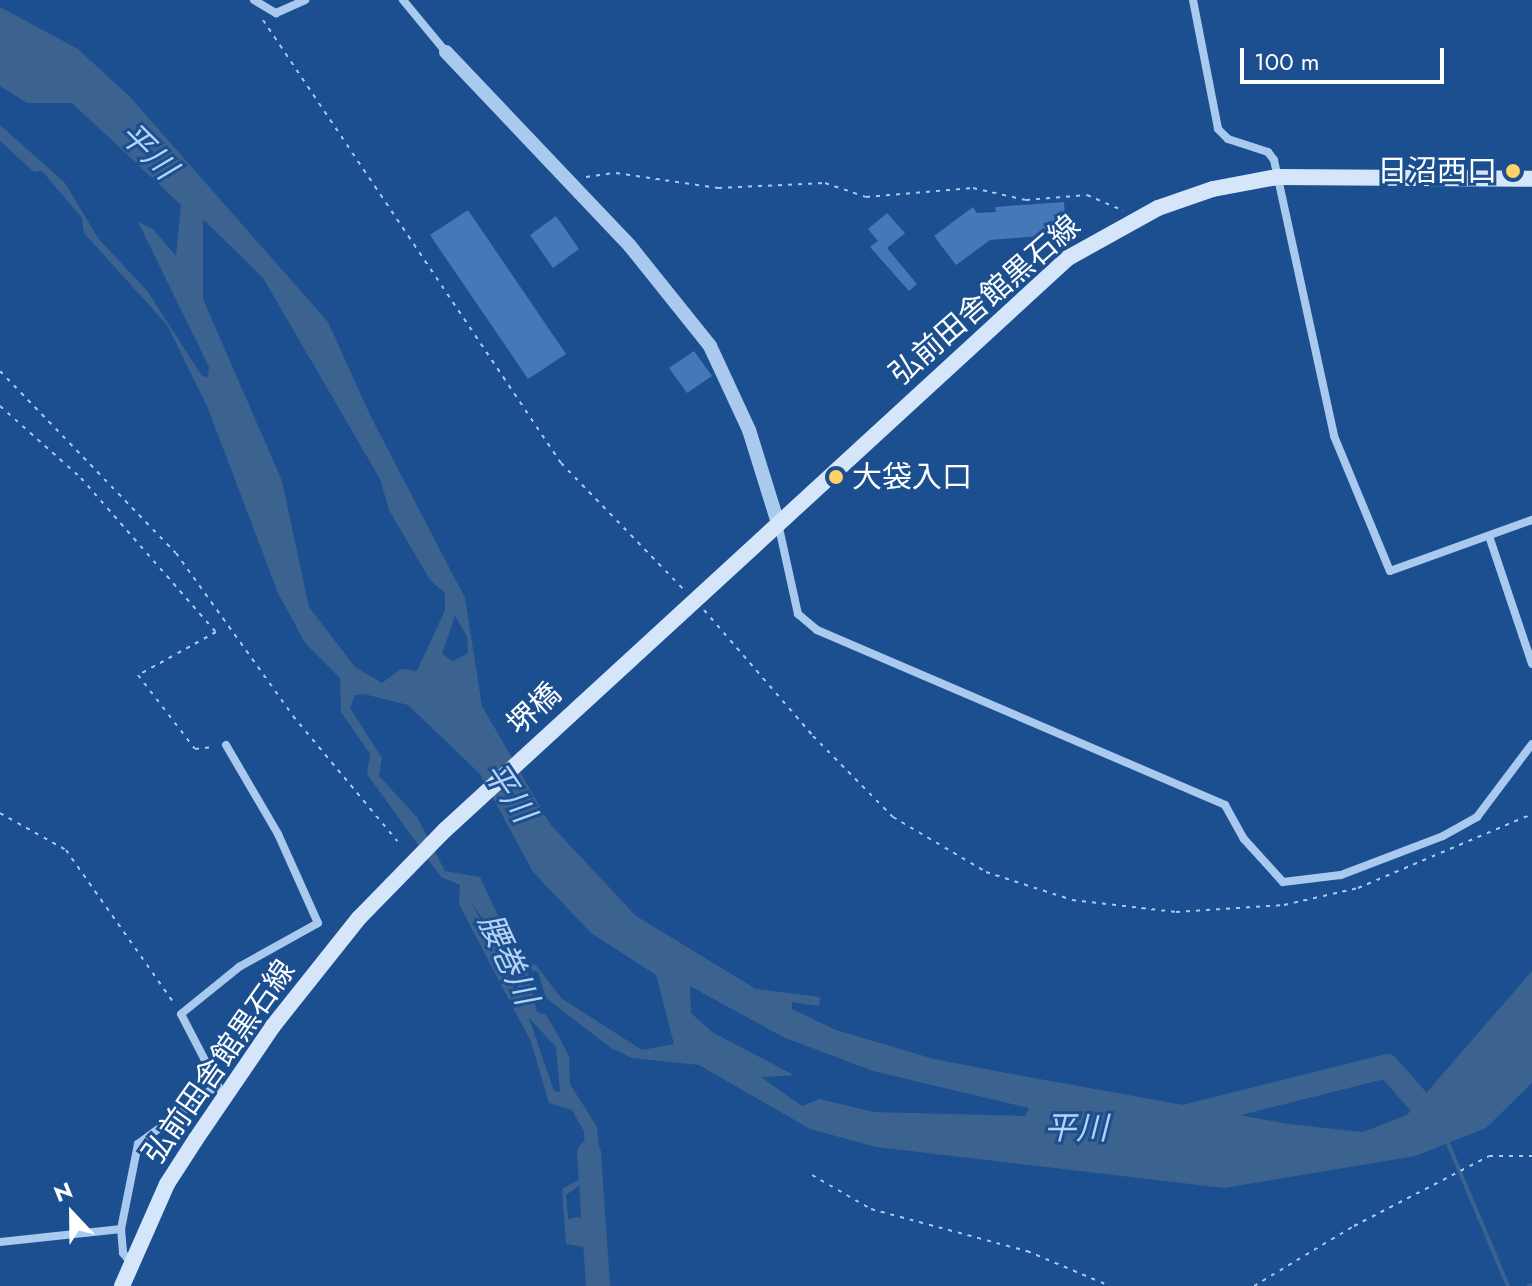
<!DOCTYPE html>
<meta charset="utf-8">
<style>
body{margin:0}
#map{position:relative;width:1532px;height:1286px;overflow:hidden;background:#1b4f8f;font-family:Jost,"Noto Sans JP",sans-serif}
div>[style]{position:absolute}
.water>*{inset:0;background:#3c6290}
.stream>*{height:4px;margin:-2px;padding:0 2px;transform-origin:2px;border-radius:2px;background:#3c6290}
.river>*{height:24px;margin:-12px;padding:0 12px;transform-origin:12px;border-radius:12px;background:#3c6290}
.building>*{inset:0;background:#4478b7}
.path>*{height:2px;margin-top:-1px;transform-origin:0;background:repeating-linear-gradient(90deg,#a9c9ee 0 4px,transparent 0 10px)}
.minor>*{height:8px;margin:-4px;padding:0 4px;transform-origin:4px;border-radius:4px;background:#a9c9ee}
.tertiary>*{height:14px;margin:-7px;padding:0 7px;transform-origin:7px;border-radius:7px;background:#a9c9ee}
.secondary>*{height:16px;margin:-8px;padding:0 8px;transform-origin:8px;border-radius:8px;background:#d6e6fa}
.dots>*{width:22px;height:22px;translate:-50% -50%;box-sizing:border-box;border:4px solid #1b4f8f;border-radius:50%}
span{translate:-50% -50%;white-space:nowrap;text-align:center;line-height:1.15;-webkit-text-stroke:6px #1b4f8f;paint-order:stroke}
.poi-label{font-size:30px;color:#fff}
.right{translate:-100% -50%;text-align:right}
.left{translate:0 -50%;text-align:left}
.street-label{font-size:30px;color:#fff}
.water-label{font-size:32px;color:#b5d3f5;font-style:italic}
.north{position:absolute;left:32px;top:1174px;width:80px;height:80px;-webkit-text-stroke:6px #1b4f8f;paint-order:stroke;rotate:338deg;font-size:22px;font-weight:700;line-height:32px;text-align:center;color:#fff}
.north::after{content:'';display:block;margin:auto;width:28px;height:36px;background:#fff;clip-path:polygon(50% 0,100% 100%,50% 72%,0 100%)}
.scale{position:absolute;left:1240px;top:48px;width:204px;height:36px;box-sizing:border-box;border:4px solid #fff;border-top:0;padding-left:10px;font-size:24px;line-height:28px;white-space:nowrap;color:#fff;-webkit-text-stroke:6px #1b4f8f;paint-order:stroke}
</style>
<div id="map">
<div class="water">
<div style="clip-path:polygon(evenodd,0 7px,78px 49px,130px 97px,328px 322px,371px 417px,465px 598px,482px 706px,550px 824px,636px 916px,756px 989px,820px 997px,819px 1006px,792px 1002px,792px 1009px,836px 1030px,934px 1059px,1007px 1073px,1289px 1124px,1363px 1132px,1407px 1115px,1532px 971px,1532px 1083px,1486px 1128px,1415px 1156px,1224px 1188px,876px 1147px,810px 1129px,699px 1065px,632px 1058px,611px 1048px,546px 998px,538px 972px,527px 969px,537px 1012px,546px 1015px,558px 1035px,569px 1056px,570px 1084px,597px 1127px,610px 1286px,592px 1286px,590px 1248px,566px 1244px,562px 1189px,586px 1176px,584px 1132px,572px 1110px,549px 1103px,531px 1042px,459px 904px,460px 885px,441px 877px,367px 774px,370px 754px,341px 712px,340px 678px,305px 643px,278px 593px,207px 406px,167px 325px,84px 233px,82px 218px,42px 171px,34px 172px,0 141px,0 125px,65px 183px,98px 238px,148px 292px,202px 376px,208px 377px,209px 367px,138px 222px,153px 229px,176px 256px,181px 205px,72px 103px,27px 103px,0 86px,0 7px,203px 219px,263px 278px,380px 479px,389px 510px,430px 580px,445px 593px,445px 610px,417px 671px,401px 669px,382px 683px,355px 667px,309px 607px,282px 481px,203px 299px,203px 219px,0 7px,455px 616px,467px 636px,468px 653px,453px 661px,442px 654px,455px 616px,0 7px,364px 694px,408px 705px,480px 774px,533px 872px,591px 933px,656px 975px,674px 1044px,642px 1050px,561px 998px,536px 965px,520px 963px,480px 877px,445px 871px,417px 817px,379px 776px,382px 758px,350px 708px,355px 695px,364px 694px,0 7px,471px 902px,516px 966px,518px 997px,494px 945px,471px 902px,0 7px,690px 986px,783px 1037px,873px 1071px,1029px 1108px,1025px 1116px,873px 1112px,820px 1099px,802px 1106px,761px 1077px,794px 1075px,712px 1032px,691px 1013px,690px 986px,0 7px,529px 1018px,556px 1047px,560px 1092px,554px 1091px,529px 1018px,0 7px,586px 1181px,595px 1189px,598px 1218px,589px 1226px,579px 1217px,568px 1219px,566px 1195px,586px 1181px)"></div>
</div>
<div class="stream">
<div style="left:1447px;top:1141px;width:157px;rotate:67.2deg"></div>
<div style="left:1529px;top:1286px;width:3px;rotate:-18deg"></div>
</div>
<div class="river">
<div style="left:1184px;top:1117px;width:209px;rotate:-14.1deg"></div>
<div style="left:1387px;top:1066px;width:81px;rotate:48.5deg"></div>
<div style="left:589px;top:1153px;width:133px;rotate:86.1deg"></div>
</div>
<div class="building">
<div style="clip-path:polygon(1064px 202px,1066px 234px,990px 240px,956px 265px,934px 236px,973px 207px,977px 213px,996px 212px,995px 207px)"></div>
<div style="clip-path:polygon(468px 210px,566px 354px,528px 379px,430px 235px)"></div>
<div style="clip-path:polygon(887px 213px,905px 233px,887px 248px,917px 284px,909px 291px,870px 247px,878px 241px,868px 229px)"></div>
<div style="clip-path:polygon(556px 216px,579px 249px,553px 268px,530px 235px)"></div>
<div style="clip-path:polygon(694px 351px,712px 376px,687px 393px,669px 368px)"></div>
</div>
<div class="path">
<div style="left:263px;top:20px;width:534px;rotate:56.07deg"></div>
<div style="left:561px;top:463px;width:175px;rotate:45.9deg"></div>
<div style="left:586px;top:177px;width:30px;rotate:-8deg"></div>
<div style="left:616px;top:173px;width:103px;rotate:8.4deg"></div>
<div style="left:718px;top:188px;width:107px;rotate:-2.7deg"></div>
<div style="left:825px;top:183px;width:43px;rotate:18.9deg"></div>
<div style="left:866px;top:197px;width:107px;rotate:-4.8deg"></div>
<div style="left:973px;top:188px;width:54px;rotate:12.8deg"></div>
<div style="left:1026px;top:200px;width:61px;rotate:-4.7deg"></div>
<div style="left:1087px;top:195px;width:40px;rotate:23.4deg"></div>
<div style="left:0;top:371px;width:253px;rotate:46deg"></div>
<div style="left:176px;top:553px;width:201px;rotate:54.3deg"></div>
<div style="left:293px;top:716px;width:163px;rotate:50.2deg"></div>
<div style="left:0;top:406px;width:108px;rotate:41.6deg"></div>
<div style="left:81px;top:478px;width:205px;rotate:48.8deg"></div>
<div style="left:216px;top:632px;width:89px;rotate:151.1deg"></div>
<div style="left:138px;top:675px;width:93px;rotate:52.4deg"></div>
<div style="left:195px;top:749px;width:18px;rotate:-6deg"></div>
<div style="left:704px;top:610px;width:167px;rotate:49.1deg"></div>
<div style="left:813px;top:736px;width:114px;rotate:45.4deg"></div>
<div style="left:893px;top:817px;width:108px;rotate:30.6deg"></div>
<div style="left:986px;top:872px;width:90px;rotate:18deg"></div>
<div style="left:1072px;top:900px;width:105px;rotate:6.6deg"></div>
<div style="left:1176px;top:912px;width:108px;rotate:-3.7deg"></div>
<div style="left:1284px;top:905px;width:76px;rotate:-12.9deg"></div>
<div style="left:1358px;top:888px;width:189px;rotate:-23deg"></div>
<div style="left:0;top:813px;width:76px;rotate:29.3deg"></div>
<div style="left:66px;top:850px;width:187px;rotate:54.8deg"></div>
<div style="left:812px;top:1175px;width:68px;rotate:30deg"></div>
<div style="left:871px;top:1209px;width:162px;rotate:15.1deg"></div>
<div style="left:1027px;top:1251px;width:90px;rotate:22.9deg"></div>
<div style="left:1254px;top:1286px;width:117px;rotate:-31deg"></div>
<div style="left:1354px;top:1226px;width:152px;rotate:-27.4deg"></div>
<div style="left:1489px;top:1156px;width:43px"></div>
</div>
<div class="minor">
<div style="left:254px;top:0;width:26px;rotate:31deg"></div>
<div style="left:276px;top:13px;width:32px;rotate:-24deg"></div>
<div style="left:403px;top:0;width:67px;rotate:50.4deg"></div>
<div style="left:1193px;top:0;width:131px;rotate:79deg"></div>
<div style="left:1218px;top:129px;width:14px;rotate:45deg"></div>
<div style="left:1228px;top:139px;width:42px;rotate:18deg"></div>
<div style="left:1268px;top:152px;width:10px;rotate:53deg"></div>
<div style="left:1274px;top:160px;width:282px;rotate:77.7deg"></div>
<div style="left:1334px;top:436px;width:146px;rotate:67.5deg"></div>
<div style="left:1390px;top:571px;width:151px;rotate:-19.8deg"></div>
<div style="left:778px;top:523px;width:93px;rotate:77.6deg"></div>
<div style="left:798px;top:614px;width:25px;rotate:40deg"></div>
<div style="left:817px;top:630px;width:444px;rotate:23.2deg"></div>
<div style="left:1225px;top:805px;width:39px;rotate:61deg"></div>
<div style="left:1244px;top:839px;width:58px;rotate:47.8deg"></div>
<div style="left:1283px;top:882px;width:58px;rotate:-6.9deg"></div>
<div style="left:1341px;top:875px;width:109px;rotate:-20.9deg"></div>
<div style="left:1443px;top:836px;width:39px;rotate:-29deg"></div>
<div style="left:1477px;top:817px;width:91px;rotate:-53deg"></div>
<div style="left:1489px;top:536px;width:135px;rotate:71.4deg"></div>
<div style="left:224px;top:1097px;width:93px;rotate:-117.4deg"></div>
<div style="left:181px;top:1014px;width:75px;rotate:-39deg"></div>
<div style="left:239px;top:967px;width:90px;rotate:-29.1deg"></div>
<div style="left:318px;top:923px;width:98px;rotate:-114.2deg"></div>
<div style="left:278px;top:834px;width:103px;rotate:-120.3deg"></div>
<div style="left:121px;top:1229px;width:87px;rotate:-78.7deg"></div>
<div style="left:138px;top:1144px;width:97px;rotate:-36.6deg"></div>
<div style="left:0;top:1242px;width:122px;rotate:-6.1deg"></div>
<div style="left:121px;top:1229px;width:24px;rotate:85deg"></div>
<div style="left:123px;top:1253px;width:13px;rotate:51deg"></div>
</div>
<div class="tertiary">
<div style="left:446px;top:52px;width:267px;rotate:46.5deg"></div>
<div style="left:630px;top:246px;width:128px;rotate:51.3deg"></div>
<div style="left:710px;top:346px;width:93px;rotate:65.1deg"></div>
<div style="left:749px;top:430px;width:97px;rotate:72.7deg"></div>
</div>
<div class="secondary">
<div style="left:122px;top:1286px;width:111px;rotate:-66.2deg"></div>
<div style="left:167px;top:1184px;width:54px;rotate:-57.2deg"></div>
<div style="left:196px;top:1139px;width:137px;rotate:-55.7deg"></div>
<div style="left:273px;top:1026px;width:138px;rotate:-51.5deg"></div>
<div style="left:359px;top:918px;width:123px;rotate:-45.7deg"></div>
<div style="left:445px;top:830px;width:846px;rotate:-42.56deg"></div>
<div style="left:1068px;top:258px;width:103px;rotate:-29.1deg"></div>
<div style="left:1158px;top:208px;width:58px;rotate:-19.1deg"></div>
<div style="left:1213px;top:189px;width:65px;rotate:-10.6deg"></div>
<div style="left:1277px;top:177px;width:255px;rotate:0.4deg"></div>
</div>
<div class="dots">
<div style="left:1513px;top:171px;background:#ffd166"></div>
<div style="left:836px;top:477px;background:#ffd166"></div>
</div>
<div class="poi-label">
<span class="right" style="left:1497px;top:171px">日沼西口</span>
<span class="left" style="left:852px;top:477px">大袋入口</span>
</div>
<div class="street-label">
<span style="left:985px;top:300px;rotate:-41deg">弘前田舎館黒石線</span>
<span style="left:534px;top:709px;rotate:-43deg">堺橋</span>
<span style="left:219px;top:1062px;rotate:-55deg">弘前田舎館黒石線</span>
</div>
<div class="water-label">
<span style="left:148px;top:151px;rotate:45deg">平川</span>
<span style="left:509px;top:792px;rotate:56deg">平川</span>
<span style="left:508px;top:959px;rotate:65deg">腰巻川</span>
<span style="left:1076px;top:1128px">平川</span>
</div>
<div class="north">N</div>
<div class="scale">100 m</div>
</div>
